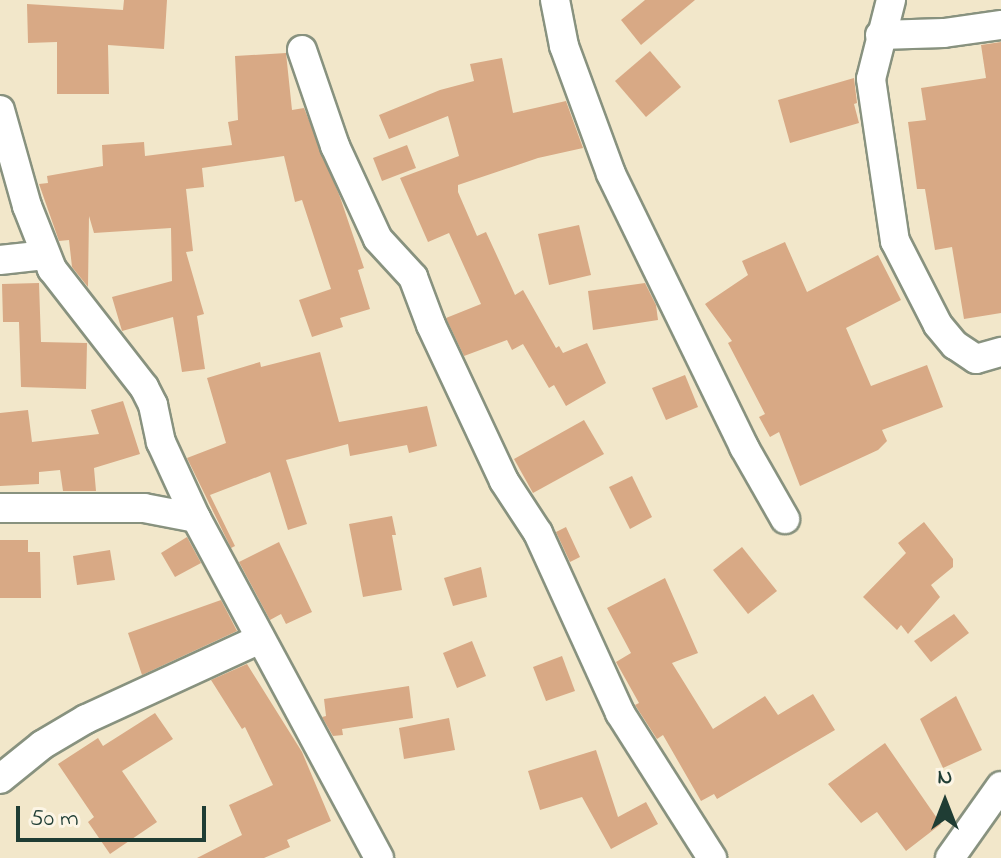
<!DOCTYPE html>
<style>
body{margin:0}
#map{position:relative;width:1001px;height:858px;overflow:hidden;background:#f2e7ca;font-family:"Indie Flower",sans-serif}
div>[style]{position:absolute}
.building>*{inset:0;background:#d8a985}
.roads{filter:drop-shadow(2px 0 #88927f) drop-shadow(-2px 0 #88927f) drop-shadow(0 2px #88927f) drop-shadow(0 -2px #88927f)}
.street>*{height:28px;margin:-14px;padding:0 14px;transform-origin:14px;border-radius:14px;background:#fff}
span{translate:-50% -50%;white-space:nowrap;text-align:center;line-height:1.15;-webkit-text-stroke:7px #fcf5e5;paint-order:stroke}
.north{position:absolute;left:905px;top:762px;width:80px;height:80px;-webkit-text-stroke:6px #fcf5e5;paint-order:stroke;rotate:0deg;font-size:22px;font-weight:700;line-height:32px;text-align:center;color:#1f3d34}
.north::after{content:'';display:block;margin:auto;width:28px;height:36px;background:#1f3d34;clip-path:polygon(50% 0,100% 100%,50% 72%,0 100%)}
.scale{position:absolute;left:16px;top:806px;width:190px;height:36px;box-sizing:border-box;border:4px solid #1f3d34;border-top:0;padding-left:10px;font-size:24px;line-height:28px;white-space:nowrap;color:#1f3d34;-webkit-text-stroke:6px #fcf5e5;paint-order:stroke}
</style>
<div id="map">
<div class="building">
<div style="clip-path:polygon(124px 0,167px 0,164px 49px,108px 45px,109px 94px,57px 94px,57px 42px,28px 43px,27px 4px,123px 10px)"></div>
<div style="clip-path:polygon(645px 0,695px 0,641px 45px,621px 20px)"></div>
<div style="clip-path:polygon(1001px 42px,1001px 313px,964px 319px,952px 247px,935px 250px,925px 189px,917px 189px,908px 122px,926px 120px,921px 88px,986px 78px,981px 45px)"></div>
<div style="clip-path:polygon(650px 51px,681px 87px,646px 117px,615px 81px)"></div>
<div style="clip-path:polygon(286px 53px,292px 110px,304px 108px,340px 197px,364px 268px,358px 270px,370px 309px,340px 318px,343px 327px,312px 337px,299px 300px,331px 289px,302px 200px,295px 202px,284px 156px,202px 168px,204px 187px,186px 189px,193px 251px,186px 252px,204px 314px,197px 316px,205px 369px,182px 372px,173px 317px,122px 331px,112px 297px,172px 281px,171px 228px,94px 233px,89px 216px,88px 287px,72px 267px,69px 240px,59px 241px,39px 184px,48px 183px,47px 176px,103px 166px,102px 145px,144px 142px,145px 156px,232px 145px,228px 122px,238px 120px,235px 56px)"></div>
<div style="clip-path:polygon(502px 58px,513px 113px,566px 101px,583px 148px,538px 158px,458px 185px,458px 192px,477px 236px,486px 232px,515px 295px,523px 290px,556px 348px,559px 346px,563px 353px,587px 343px,606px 383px,566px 406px,554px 385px,549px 388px,523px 344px,512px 350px,507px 340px,464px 356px,446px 318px,481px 304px,449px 233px,428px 242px,400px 178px,459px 156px,448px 116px,389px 139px,379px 115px,440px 90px,474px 81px,470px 64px)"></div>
<div style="clip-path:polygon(854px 78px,857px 103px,854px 104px,859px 123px,790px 143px,778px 100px)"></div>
<div style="clip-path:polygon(407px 145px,416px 168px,382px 181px,373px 158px)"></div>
<div style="clip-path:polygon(579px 225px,591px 275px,549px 285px,538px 234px)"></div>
<div style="clip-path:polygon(785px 242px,807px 292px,878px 255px,901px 300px,846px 328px,871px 386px,927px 365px,943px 407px,882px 430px,887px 441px,878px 450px,800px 486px,779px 432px,770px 437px,759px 417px,765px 414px,728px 343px,732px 341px,705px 304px,748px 275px,742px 261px)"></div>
<div style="clip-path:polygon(39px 283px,41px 342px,87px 343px,86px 389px,21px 387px,19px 322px,3px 322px,2px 284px)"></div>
<div style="clip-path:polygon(645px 283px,656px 305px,658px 320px,593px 330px,588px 291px)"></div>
<div style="clip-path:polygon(320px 352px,339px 422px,427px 406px,437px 446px,409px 453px,407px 445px,350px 456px,348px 444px,286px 460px,307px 524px,288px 530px,270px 472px,210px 495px,235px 546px,231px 548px,187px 458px,226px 443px,207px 378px,260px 362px,261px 367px)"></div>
<div style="clip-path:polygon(685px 375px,698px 407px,666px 420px,652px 388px)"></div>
<div style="clip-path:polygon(123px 401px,140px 454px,94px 468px,96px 491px,63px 491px,60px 470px,39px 472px,39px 484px,0 486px,0 413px,28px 410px,32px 442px,99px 434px,91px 410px)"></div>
<div style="clip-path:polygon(584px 420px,604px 454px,533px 493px,514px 459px)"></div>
<div style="clip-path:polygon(632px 476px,652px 517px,630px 529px,609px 487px)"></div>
<div style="clip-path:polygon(392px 516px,396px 535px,392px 535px,402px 590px,363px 597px,349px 524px)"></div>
<div style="clip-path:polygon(924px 522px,953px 559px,953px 567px,931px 585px,940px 597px,908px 634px,901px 625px,897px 630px,863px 597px,906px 553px,898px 543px)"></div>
<div style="clip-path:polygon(566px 527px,580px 557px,570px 562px,556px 532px)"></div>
<div style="clip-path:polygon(187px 537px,201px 563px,175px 577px,161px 553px)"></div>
<div style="clip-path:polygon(0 540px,28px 540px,28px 552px,40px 552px,41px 598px,0 598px)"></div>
<div style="clip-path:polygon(279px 542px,312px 612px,286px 624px,281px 614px,270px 620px,239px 562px)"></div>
<div style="clip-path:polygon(742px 547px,777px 591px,748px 614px,713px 570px)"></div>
<div style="clip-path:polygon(110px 550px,115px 580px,77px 585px,73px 556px)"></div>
<div style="clip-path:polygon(481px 567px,487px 597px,453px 606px,444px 578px)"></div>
<div style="clip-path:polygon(665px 578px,698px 653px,672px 663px,713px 729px,765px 696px,778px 715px,813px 694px,835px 730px,717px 799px,714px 794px,701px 801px,663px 735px,657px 739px,635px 705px,639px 703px,616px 662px,631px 653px,607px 608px)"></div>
<div style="clip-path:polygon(221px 600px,237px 631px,142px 675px,128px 633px)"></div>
<div style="clip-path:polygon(954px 614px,969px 633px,931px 662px,914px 641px)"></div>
<div style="clip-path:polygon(472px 641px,486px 676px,457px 688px,443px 653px)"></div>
<div style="clip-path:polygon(562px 656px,575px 691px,546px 701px,533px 667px)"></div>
<div style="clip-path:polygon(247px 664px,302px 752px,331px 821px,287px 840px,290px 847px,264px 858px,197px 858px,242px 835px,229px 805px,273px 785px,245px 727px,242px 729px,211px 680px)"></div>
<div style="clip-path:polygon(409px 686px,413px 718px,342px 729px,343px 735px,333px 736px,322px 717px,326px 716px,324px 699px)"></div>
<div style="clip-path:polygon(956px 696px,982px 750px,943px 768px,920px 719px)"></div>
<div style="clip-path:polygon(155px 713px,173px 739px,122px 771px,157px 822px,110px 854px,88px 822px,94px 817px,58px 764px,98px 738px,103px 746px)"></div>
<div style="clip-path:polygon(449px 718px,455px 750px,404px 759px,399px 728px)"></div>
<div style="clip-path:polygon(885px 743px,941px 824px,906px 851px,877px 812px,861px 823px,828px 784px)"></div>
<div style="clip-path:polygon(596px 750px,618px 817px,646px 802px,658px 824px,611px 849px,582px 797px,540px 810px,528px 771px)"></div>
</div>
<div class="roads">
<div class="street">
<div style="left:555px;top:0;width:47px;rotate:78.9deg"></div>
<div style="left:564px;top:46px;width:136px;rotate:69.8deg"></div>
<div style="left:611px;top:174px;width:304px;rotate:64deg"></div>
<div style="left:744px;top:447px;width:83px;rotate:60.3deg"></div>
<div style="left:891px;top:0;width:81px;rotate:104.2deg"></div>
<div style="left:871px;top:79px;width:164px;rotate:81.6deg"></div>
<div style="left:895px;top:241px;width:94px;rotate:62.9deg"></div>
<div style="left:938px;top:325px;width:26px;rotate:50deg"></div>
<div style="left:955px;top:345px;width:25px;rotate:34deg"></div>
<div style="left:976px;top:359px;width:26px;rotate:-16deg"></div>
<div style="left:880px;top:35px;width:64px;rotate:-1.8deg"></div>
<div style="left:944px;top:33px;width:58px;rotate:-8deg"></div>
<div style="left:302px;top:50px;width:102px;rotate:71deg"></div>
<div style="left:335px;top:146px;width:102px;rotate:65.2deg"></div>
<div style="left:378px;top:239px;width:52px;rotate:47.4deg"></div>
<div style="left:413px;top:277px;width:51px;rotate:69.4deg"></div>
<div style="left:431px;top:325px;width:172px;rotate:64.9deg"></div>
<div style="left:504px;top:481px;width:62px;rotate:56.8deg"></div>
<div style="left:538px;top:533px;width:198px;rotate:65.5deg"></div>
<div style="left:620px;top:713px;width:172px;rotate:57.6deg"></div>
<div style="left:0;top:110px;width:100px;rotate:74.3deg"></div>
<div style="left:27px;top:206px;width:68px;rotate:68.4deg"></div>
<div style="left:52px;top:269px;width:150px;rotate:52.1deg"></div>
<div style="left:144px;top:387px;width:20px;rotate:63deg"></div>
<div style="left:153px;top:405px;width:38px;rotate:78deg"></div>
<div style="left:161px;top:442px;width:84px;rotate:65.3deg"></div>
<div style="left:196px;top:518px;width:386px;rotate:61.7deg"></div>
<div style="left:0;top:260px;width:45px;rotate:-6.3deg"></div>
<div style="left:0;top:508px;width:144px"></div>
<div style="left:144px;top:508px;width:53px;rotate:10.9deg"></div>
<div style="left:0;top:779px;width:54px;rotate:-39deg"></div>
<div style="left:42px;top:745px;width:51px;rotate:-30.6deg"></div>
<div style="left:86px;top:719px;width:192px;rotate:-24.7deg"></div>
<div style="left:950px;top:858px;width:88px;rotate:-54.7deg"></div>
</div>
</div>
<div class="north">N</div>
<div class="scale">50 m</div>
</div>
